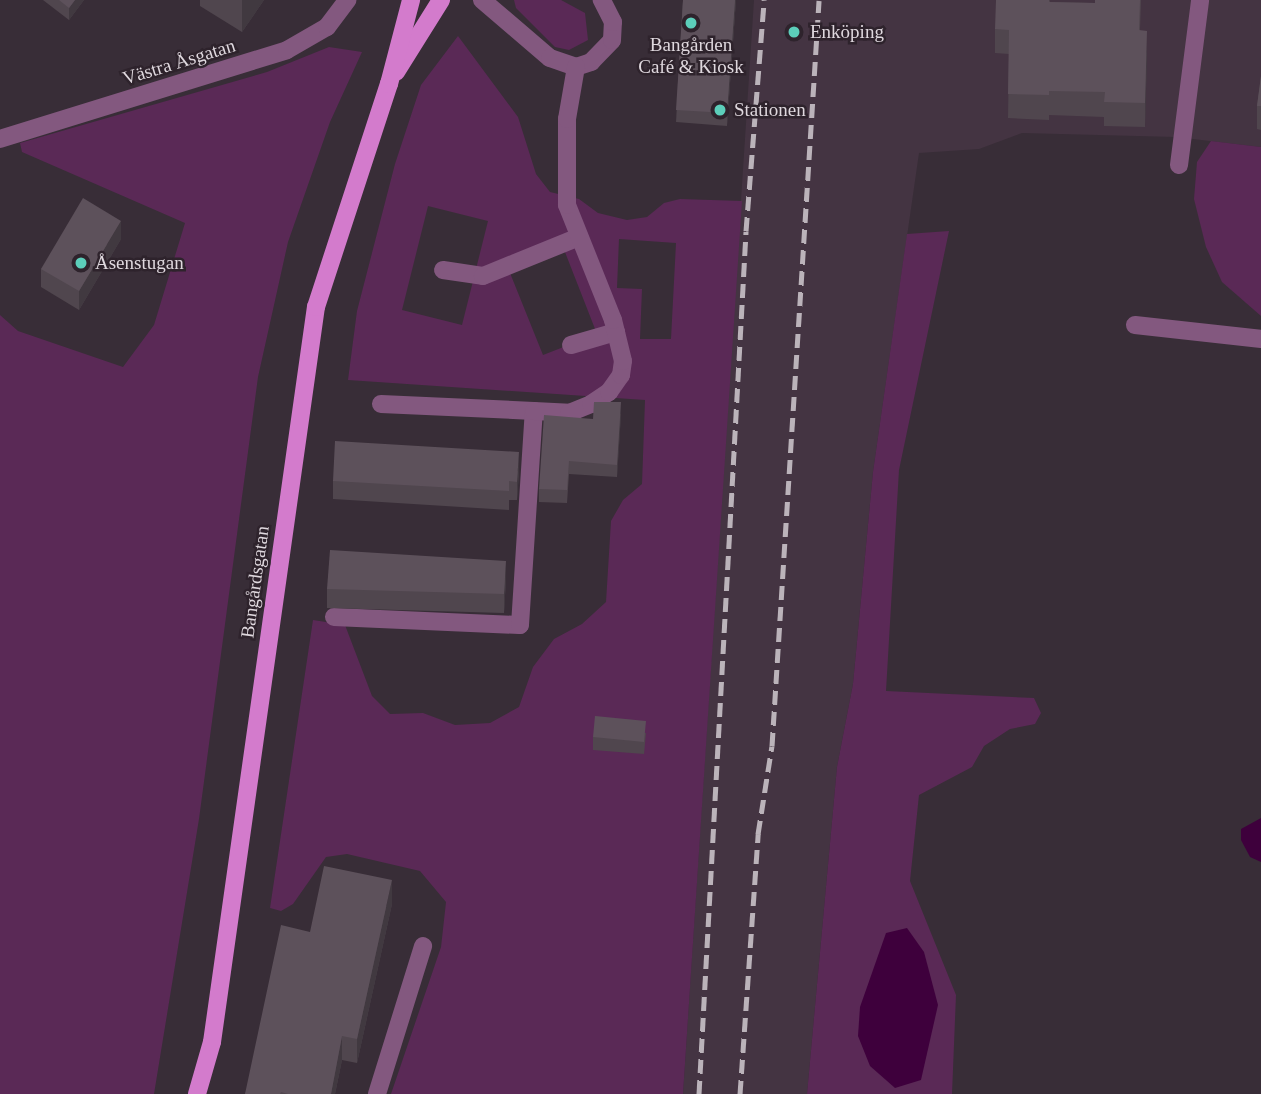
<!DOCTYPE html>
<meta charset="utf-8">
<style>
body{margin:0}
#map{position:relative;width:1261px;height:1094px;overflow:hidden;background:#382d37;font-family:"Times New Roman",serif}
div>[style]{position:absolute}
.built>*{inset:0;background:#443442}
.green>*{inset:0;background:#5a2956}
.water>*{inset:0;background:#3e003c}
.minor>*{height:18px;margin:-9px;padding:0 9px;transform-origin:9px;border-radius:9px;background:#83587f}
.major>*{height:18px;margin:-9px;padding:0 9px;transform-origin:9px;border-radius:9px;background:#d37bcc}
.rail>*{height:5px;margin-top:-2.5px;transform-origin:0;background:repeating-linear-gradient(90deg,#bbb3ba 0 14px,transparent 0 21px)}
.wall>*{inset:0;background:#50464e}
.shaded-wall>*{inset:0;background:#413940}
.building>*{inset:0;background:#5d515b}
.dots>*{width:19px;height:19px;translate:-50% -50%;box-sizing:border-box;border:4px solid #2e232c;border-radius:50%}
span{translate:-50% -50%;white-space:nowrap;text-align:center;line-height:1.15;-webkit-text-stroke:5px #2e232c;paint-order:stroke}
.poi-label{font-size:19px;color:#dfd8de}
.left{translate:0 -50%;text-align:left}
.street-label{font-size:19px;color:#dfd8de}
</style>
<div id="map">
<div class="built">
<div style="clip-path:polygon(754px 0,1261px 0,1261px 147px,1176px 137px,1022px 133px,979px 149px,919px 153px,873px 472px,853px 684px,837px 767px,807px 1094px,683px 1094px)"></div>
</div>
<div class="green">
<div style="clip-path:polygon(514px 0,561px 0,585px 13px,588px 40px,569px 50px,555px 47px,516px 8px)"></div>
<div style="clip-path:polygon(evenodd,458px 36px,518px 117px,536px 174px,550px 192px,579px 199px,598px 213px,627px 220px,647px 217px,664px 203px,680px 199px,742px 201px,683px 1094px,391px 1094px,441px 947px,446px 902px,420px 871px,347px 854px,326px 857px,293px 904px,281px 911px,270px 908px,313px 620px,345px 625px,372px 696px,390px 714px,423px 713px,455px 725px,490px 723px,519px 707px,533px 667px,554px 639px,582px 624px,606px 602px,611px 521px,623px 500px,642px 484px,645px 400px,348px 380px,357px 311px,395px 164px,421px 85px,458px 36px,428px 206px,488px 221px,462px 325px,402px 310px,428px 206px,458px 36px,619px 239px,676px 243px,671px 339px,640px 339px,642px 289px,617px 288px,619px 239px,458px 36px,563px 247px,597px 334px,543px 355px,508px 268px,563px 247px)"></div>
<div style="clip-path:polygon(329px 47px,362px 52px,330px 122px,288px 242px,258px 377px,199px 819px,154px 1094px,0 1094px,0 315px,18px 331px,123px 367px,154px 325px,185px 223px,22px 152px,20px 143px,267px 72px)"></div>
<div style="clip-path:polygon(1211px 141px,1261px 147px,1261px 316px,1222px 282px,1206px 247px,1194px 199px,1197px 162px)"></div>
<div style="clip-path:polygon(949px 231px,899px 470px,886px 691px,1034px 698px,1041px 713px,1035px 724px,1010px 729px,984px 746px,972px 767px,919px 795px,910px 881px,956px 995px,952px 1094px,807px 1094px,837px 767px,853px 684px,873px 472px,907px 234px)"></div>
</div>
<div class="water">
<div style="clip-path:polygon(1261px 818px,1261px 862px,1250px 857px,1241px 840px,1241px 829px)"></div>
<div style="clip-path:polygon(907px 928px,924px 952px,938px 1005px,921px 1080px,895px 1088px,870px 1066px,858px 1036px,860px 1007px,886px 933px)"></div>
</div>
<div class="minor">
<div style="left:482px;top:0;width:89px;rotate:40.5deg"></div>
<div style="left:550px;top:58px;width:28px;rotate:19deg"></div>
<div style="left:576px;top:67px;width:16px;rotate:-18deg"></div>
<div style="left:591px;top:62px;width:30px;rotate:-46deg"></div>
<div style="left:612px;top:40px;width:18px;rotate:-87deg"></div>
<div style="left:613px;top:22px;width:25px;rotate:-117deg"></div>
<div style="left:0;top:139px;width:300px;rotate:-17.2deg"></div>
<div style="left:287px;top:50px;width:46px;rotate:-29.9deg"></div>
<div style="left:327px;top:27px;width:34px;rotate:-53deg"></div>
<div style="left:1179px;top:165px;width:166px;rotate:-82.7deg"></div>
<div style="left:443px;top:270px;width:40px;rotate:8.5deg"></div>
<div style="left:483px;top:276px;width:104px;rotate:-22.1deg"></div>
<div style="left:1135px;top:325px;width:127px;rotate:6.3deg"></div>
<div style="left:571px;top:345px;width:47px;rotate:-16.1deg"></div>
<div style="left:381px;top:404px;width:153px;rotate:2.6deg"></div>
<div style="left:334px;top:617px;width:186px;rotate:2.5deg"></div>
<div style="left:520px;top:625px;width:214px;rotate:-86.3deg"></div>
<div style="left:534px;top:411px;width:35px;rotate:3deg"></div>
<div style="left:569px;top:413px;width:24px;rotate:-22deg"></div>
<div style="left:591px;top:404px;width:22px;rotate:-34deg"></div>
<div style="left:609px;top:392px;width:21px;rotate:-55deg"></div>
<div style="left:621px;top:375px;width:14px;rotate:-82deg"></div>
<div style="left:623px;top:361px;width:42px;rotate:-103.7deg"></div>
<div style="left:613px;top:320px;width:124px;rotate:-111.8deg"></div>
<div style="left:567px;top:205px;width:86px;rotate:-90deg"></div>
<div style="left:567px;top:119px;width:53px;rotate:-80.2deg"></div>
<div style="left:377px;top:1094px;width:155px;rotate:-72.7deg"></div>
</div>
<div class="major">
<div style="left:396px;top:72px;width:85px;rotate:-58deg"></div>
<div style="left:197px;top:1094px;width:54px;rotate:-73.9deg"></div>
<div style="left:212px;top:1042px;width:742px;rotate:-81.95deg"></div>
<div style="left:316px;top:307px;width:235px;rotate:-71.9deg"></div>
<div style="left:389px;top:84px;width:87px;rotate:-75.3deg"></div>
</div>
<div class="rail">
<div style="left:699px;top:1094px;width:864px;rotate:-86.88deg"></div>
<div style="left:746px;top:231px;width:232px;rotate:-85.5deg"></div>
<div style="left:740px;top:1094px;width:261px;rotate:-86deg"></div>
<div style="left:758px;top:834px;width:89px;rotate:-81deg"></div>
<div style="left:772px;top:746px;width:747px;rotate:-86.39deg"></div>
</div>
<div class="wall">
<div style="clip-path:polygon(43px 0,84px 0,69px 20px)"></div>
<div style="clip-path:polygon(200px 0,264px 0,242px 32px,200px 6px)"></div>
<div style="clip-path:polygon(683px 0,736px 0,727px 126px,676px 122px)"></div>
<div style="clip-path:polygon(1050px 0,1050px 2px,1095px 3px,1141px 0,1140px 30px,1147px 55px,1145px 127px,1104px 126px,1104px 117px,1049px 115px,1049px 120px,1008px 118px,1009px 54px,995px 53px,995px 29px)"></div>
<div style="clip-path:polygon(1261px 76px,1261px 130px,1257px 129px,1257px 106px)"></div>
<div style="clip-path:polygon(121px 239px,79px 310px,41px 287px,41px 269px)"></div>
<div style="clip-path:polygon(621px 414px,617px 477px,569px 474px,567px 503px,539px 502px,539px 489px,593px 419px)"></div>
<div style="clip-path:polygon(519px 471px,517px 500px,509px 500px,509px 510px,333px 499px,333px 481px)"></div>
<div style="clip-path:polygon(506px 579px,504px 613px,327px 608px,327px 589px)"></div>
<div style="clip-path:polygon(646px 733px,644px 754px,593px 750px,593px 737px)"></div>
<div style="clip-path:polygon(392px 904px,357px 1063px,342px 1060px,335px 1094px,245px 1094px,310px 932px)"></div>
</div>
<div class="shaded-wall">
<div style="clip-path:polygon(75px 0,84px 0,69px 20px,69px 8px)"></div>
<div style="clip-path:polygon(242px 0,264px 0,242px 32px)"></div>
<div style="clip-path:polygon(735px 0,736px 0,727px 126px,727px 113px)"></div>
<div style="clip-path:polygon(1147px 31px,1147px 55px,1145px 127px,1145px 103px)"></div>
<div style="clip-path:polygon(121px 221px,121px 239px,79px 310px,79px 291px)"></div>
<div style="clip-path:polygon(621px 402px,621px 414px,617px 477px,617px 465px)"></div>
<div style="clip-path:polygon(519px 452px,519px 471px,517px 500px,517px 482px)"></div>
<div style="clip-path:polygon(506px 561px,506px 579px,504px 613px,504px 594px)"></div>
<div style="clip-path:polygon(392px 880px,392px 904px,357px 1063px,357px 1039px)"></div>
<div style="clip-path:polygon(342px 1036px,342px 1060px,335px 1094px,331px 1094px)"></div>
</div>
<div class="building">
<div style="clip-path:polygon(59px 0,75px 0,69px 8px)"></div>
<div style="clip-path:polygon(683px 0,735px 0,727px 113px,676px 110px)"></div>
<div style="clip-path:polygon(996px 0,1049px 0,1049px 2px,1095px 3px,1095px 0,1140px 0,1139px 30px,1147px 31px,1145px 103px,1104px 102px,1105px 92px,1049px 91px,1049px 95px,1008px 94px,1009px 30px,995px 29px)"></div>
<div style="clip-path:polygon(1261px 76px,1261px 106px,1257px 106px)"></div>
<div style="clip-path:polygon(83px 198px,121px 221px,79px 291px,41px 269px)"></div>
<div style="clip-path:polygon(594px 402px,621px 402px,617px 465px,569px 461px,567px 490px,539px 489px,544px 415px,593px 419px)"></div>
<div style="clip-path:polygon(335px 441px,519px 452px,517px 482px,509px 481px,509px 491px,333px 481px)"></div>
<div style="clip-path:polygon(330px 550px,506px 561px,504px 594px,327px 589px)"></div>
<div style="clip-path:polygon(595px 716px,646px 721px,644px 742px,593px 737px)"></div>
<div style="clip-path:polygon(324px 866px,392px 880px,357px 1039px,342px 1036px,331px 1094px,288px 1094px,281px 1092px,280px 1094px,245px 1094px,281px 925px,310px 932px)"></div>
</div>
<div class="dots">
<div style="left:691px;top:23px;background:#5cceba"></div>
<div style="left:794px;top:32px;background:#5cceba"></div>
<div style="left:720px;top:110px;background:#5cceba"></div>
<div style="left:81px;top:263px;background:#5cceba"></div>
</div>
<div class="poi-label">
<span class="left" style="left:810px;top:32px">Enköping</span>
<span style="left:691px;top:56px">Bangården<br>Café &amp; Kiosk</span>
<span class="left" style="left:734px;top:110px">Stationen</span>
<span class="left" style="left:95px;top:263px">Åsenstugan</span>
</div>
<div class="street-label">
<span style="left:179px;top:62px;rotate:-17deg">Västra Åsgatan</span>
<span style="left:255px;top:582px;rotate:-82deg">Bangårdsgatan</span>
</div>
</div>
